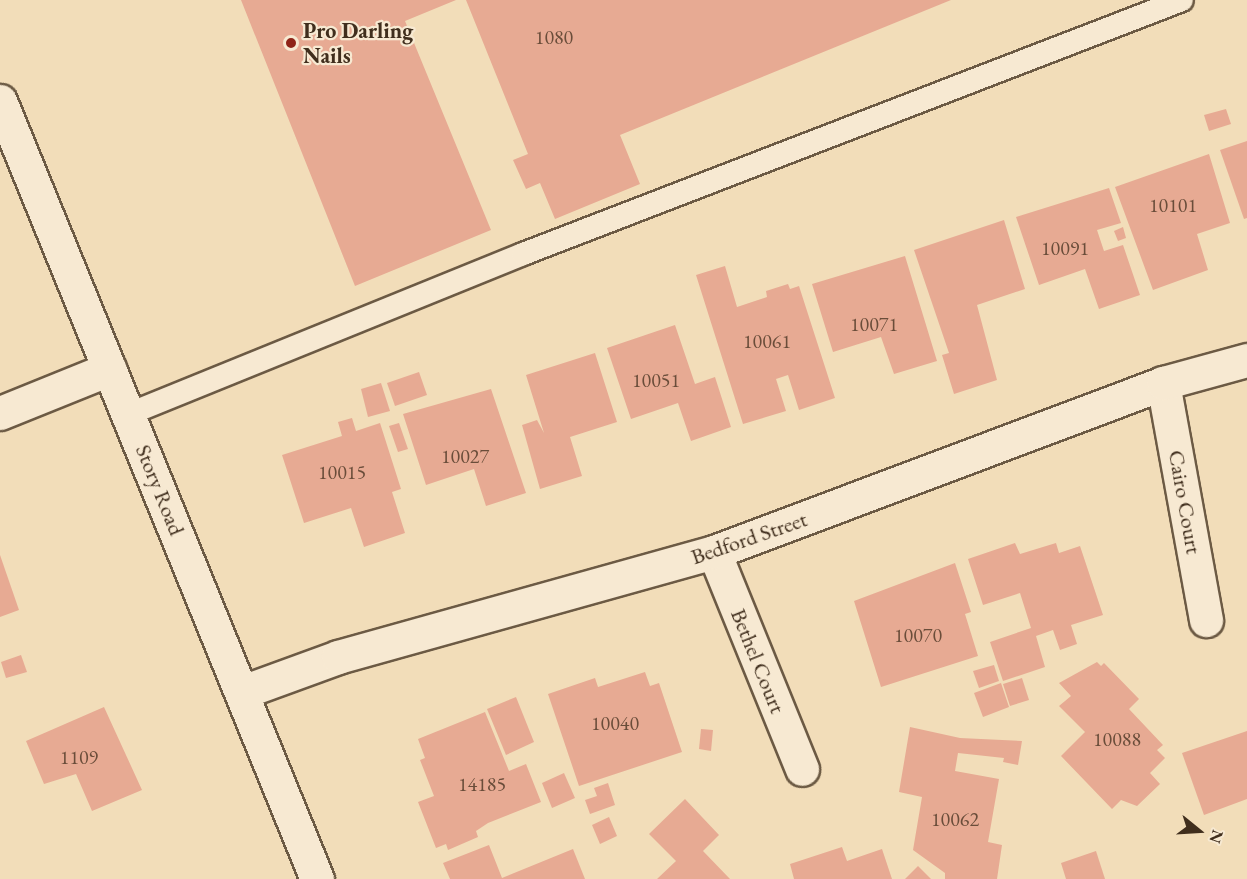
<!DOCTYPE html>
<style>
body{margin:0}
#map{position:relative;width:1247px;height:879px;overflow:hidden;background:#f2ddb9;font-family:"EB Garamond",serif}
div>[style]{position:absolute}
.building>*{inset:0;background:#e7aa93}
.roads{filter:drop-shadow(2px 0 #6c5a44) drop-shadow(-2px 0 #6c5a44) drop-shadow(0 2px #6c5a44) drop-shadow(0 -2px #6c5a44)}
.lane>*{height:22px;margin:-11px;padding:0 11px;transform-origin:11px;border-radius:11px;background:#f7e9d2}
.street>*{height:33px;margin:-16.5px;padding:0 16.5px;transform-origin:16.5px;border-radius:16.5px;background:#f7e9d2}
.secondary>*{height:33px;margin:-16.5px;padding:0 16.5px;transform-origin:16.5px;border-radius:16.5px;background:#f7e9d2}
.dots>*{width:16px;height:16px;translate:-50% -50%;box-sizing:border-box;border:3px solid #f7e9d2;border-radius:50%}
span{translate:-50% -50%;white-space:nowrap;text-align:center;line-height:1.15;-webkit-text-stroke:4.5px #f7e9d2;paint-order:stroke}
.number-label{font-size:20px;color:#6a4d3a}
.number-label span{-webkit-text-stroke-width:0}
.poi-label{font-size:22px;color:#402e1d;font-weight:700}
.left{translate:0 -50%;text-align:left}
.street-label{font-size:22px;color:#402e1d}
.north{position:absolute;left:1169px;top:801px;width:60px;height:60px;-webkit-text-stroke:4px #f7e9d2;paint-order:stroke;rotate:108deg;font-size:16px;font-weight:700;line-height:24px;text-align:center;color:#402e1d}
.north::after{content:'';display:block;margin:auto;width:21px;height:27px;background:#402e1d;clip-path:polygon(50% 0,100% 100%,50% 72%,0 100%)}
</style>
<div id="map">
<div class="building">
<div style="clip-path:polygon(241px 0,456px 0,405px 21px,491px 230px,355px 286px)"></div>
<div style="clip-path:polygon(466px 0,951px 0,620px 135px,640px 184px,555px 219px,540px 183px,526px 189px,513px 160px,528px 154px)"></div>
<div style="clip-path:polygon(1226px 109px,1231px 124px,1209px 131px,1204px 115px)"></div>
<div style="clip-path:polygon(1247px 141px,1247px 218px,1244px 219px,1220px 150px)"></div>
<div style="clip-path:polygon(1209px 154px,1230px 223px,1197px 234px,1208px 270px,1153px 290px,1115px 187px)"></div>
<div style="clip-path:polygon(1109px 188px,1121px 223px,1097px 230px,1104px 251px,1123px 245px,1140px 295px,1099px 309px,1085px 269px,1039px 285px,1016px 217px)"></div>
<div style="clip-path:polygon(1004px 220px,1025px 289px,977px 305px,997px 380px,954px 394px,942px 355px,949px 353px,914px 250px)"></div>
<div style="clip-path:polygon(1123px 227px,1126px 238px,1118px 241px,1114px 231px)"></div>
<div style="clip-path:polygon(905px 256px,937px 361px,894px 374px,881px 337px,833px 352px,812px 284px)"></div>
<div style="clip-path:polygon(725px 266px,737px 307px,767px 297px,766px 291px,788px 284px,790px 289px,799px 286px,835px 398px,799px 410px,788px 375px,776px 379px,786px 411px,743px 424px,696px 275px)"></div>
<div style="clip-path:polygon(675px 325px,695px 384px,715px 377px,731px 427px,691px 441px,678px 403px,631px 419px,607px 348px)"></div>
<div style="clip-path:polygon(595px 353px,617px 422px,570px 437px,582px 476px,540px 489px,522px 425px,537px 420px,544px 433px,526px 375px)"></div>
<div style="clip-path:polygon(419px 372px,427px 395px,395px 406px,387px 383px)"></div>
<div style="clip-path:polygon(381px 383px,390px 411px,368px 417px,361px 389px)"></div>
<div style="clip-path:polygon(491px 389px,526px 493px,486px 506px,474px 469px,426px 485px,403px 414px)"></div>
<div style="clip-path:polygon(352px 418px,356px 431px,380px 423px,401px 489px,392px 492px,405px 533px,364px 547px,351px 508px,304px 523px,282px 455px,342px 436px,338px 422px)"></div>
<div style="clip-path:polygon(399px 423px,408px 449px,398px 452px,389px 426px)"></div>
<div style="clip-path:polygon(1015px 543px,1020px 554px,1056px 543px,1059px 553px,1080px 546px,1103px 615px,1071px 625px,1077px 644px,1060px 650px,1053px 630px,1036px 636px,1045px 667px,1003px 681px,990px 642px,1031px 628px,1020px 593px,983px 605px,968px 559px)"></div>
<div style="clip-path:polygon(0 555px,19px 610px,0 617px)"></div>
<div style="clip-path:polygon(955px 563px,971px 612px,965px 614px,978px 656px,881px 687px,854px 601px)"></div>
<div style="clip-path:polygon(21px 655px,27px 672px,6px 678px,1px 662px)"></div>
<div style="clip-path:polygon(1097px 662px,1101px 666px,1104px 663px,1139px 699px,1129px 709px,1163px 745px,1157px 750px,1165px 758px,1150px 773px,1160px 784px,1137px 806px,1121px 800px,1112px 809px,1061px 756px,1085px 732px,1059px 706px,1071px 696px,1059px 683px)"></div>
<div style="clip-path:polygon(994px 665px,999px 681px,979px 688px,973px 671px)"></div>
<div style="clip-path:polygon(645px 672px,650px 686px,659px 683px,682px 752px,579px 786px,548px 694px,595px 678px,598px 687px)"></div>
<div style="clip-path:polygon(1022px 678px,1029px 700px,1010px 706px,1003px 684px)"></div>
<div style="clip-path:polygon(1001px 683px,1009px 707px,983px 717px,974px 693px)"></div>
<div style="clip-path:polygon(516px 697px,534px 742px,506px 755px,487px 709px)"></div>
<div style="clip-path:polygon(104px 707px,142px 790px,92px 811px,76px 774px,44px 784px,26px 741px)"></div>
<div style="clip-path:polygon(485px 712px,509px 771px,526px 764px,541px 802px,488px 823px,476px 831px,478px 837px,448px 850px,446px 844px,436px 848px,418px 802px,434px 796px,420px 760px,425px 758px,418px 739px)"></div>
<div style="clip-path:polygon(910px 727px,960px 738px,1022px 741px,1018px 765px,1003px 762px,1004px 758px,958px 753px,955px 771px,999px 779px,988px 842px,1002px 845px,997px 879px,945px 879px,945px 873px,913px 850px,922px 797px,899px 792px)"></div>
<div style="clip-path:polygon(701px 729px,713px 730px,711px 751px,699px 749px)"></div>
<div style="clip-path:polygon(1247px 731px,1247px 799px,1204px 815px,1182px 753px)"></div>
<div style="clip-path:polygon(564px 773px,575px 798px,552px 808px,542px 783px)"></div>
<div style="clip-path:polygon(608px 783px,615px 805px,590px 814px,585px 800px,597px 796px,594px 788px)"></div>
<div style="clip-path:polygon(685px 799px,719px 835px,703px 851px,730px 879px,657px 879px,676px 861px,649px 834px)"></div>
<div style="clip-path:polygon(609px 817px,617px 836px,600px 844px,592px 825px)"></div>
<div style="clip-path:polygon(489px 845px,502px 878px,573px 849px,585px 879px,450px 879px,443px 863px)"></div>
<div style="clip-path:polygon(842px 847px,847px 861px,882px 849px,892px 879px,794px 879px,790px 864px)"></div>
<div style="clip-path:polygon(1096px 851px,1105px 879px,1066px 879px,1061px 863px)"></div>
<div style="clip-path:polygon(918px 866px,931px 879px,905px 879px)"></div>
</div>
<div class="roads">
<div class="lane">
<div style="left:129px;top:414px;width:425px;rotate:-22.1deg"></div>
<div style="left:523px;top:254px;width:706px;rotate:-21.08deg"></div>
</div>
<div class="street">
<div style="left:1163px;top:383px;width:241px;rotate:79.7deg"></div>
<div style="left:0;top:413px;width:118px;rotate:-22deg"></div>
<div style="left:714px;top:552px;width:234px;rotate:67.9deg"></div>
<div style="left:242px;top:692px;width:102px;rotate:-20deg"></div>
<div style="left:338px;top:657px;width:390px;rotate:-15.6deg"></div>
<div style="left:714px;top:552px;width:480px;rotate:-20.6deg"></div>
<div style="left:1163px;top:383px;width:87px;rotate:-15.3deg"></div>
</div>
<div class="secondary">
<div style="left:0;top:101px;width:840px;rotate:67.83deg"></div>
</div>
</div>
<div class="dots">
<div style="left:291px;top:43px;background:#8f2418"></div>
</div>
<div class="number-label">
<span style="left:554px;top:37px">1080</span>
<span style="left:1173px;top:205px">10101</span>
<span style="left:1065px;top:248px">10091</span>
<span style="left:874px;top:324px">10071</span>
<span style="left:767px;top:341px">10061</span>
<span style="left:656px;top:380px">10051</span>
<span style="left:465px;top:456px">10027</span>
<span style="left:342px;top:472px">10015</span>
<span style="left:918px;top:635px">10070</span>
<span style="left:615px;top:723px">10040</span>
<span style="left:1117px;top:739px">10088</span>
<span style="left:79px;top:757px">1109</span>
<span style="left:482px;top:784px">14185</span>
<span style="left:955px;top:819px">10062</span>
</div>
<div class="poi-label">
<span class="left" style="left:303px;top:43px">Pro Darling<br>Nails</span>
</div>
<div class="street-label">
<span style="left:160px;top:490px;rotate:68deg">Story Road</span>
<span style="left:1185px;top:502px;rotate:80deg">Cairo Court</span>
<span style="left:749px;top:538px;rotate:-19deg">Bedford Street</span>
<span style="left:758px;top:661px;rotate:68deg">Bethel Court</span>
</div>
<div class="north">N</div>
</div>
